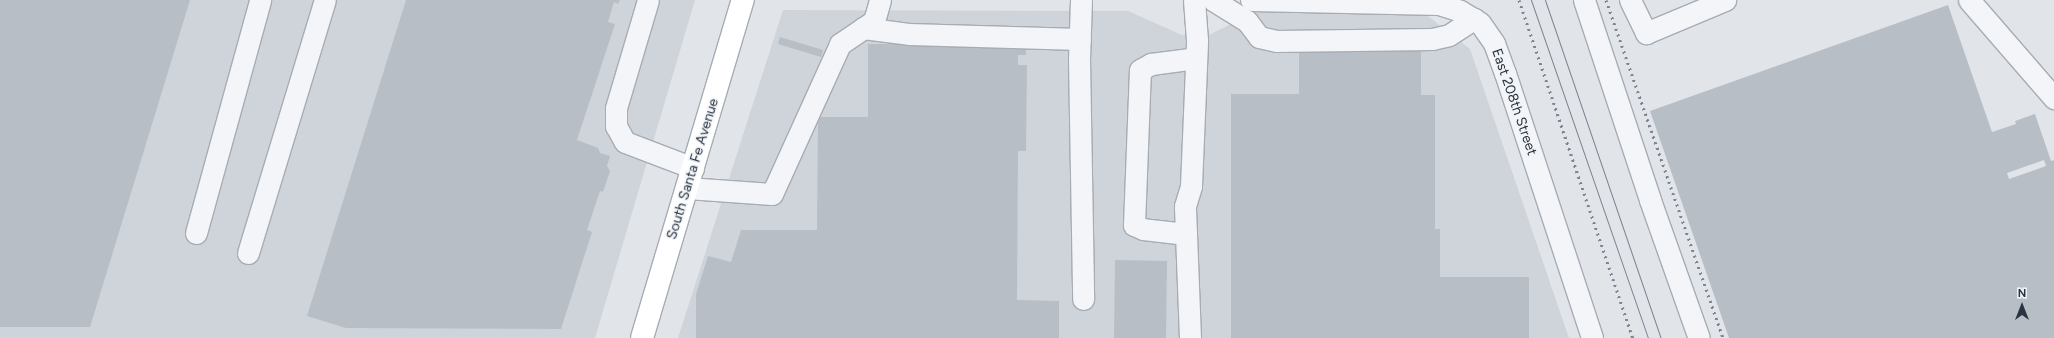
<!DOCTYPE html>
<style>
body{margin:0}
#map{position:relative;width:2054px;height:338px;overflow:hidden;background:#e1e5ea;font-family:Figtree,sans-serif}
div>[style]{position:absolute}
.built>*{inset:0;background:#cfd4db}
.building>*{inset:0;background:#b8bec6}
.roads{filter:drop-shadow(1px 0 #a6acb4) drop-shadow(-1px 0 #a6acb4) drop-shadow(0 1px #a6acb4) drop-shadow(0 -1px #a6acb4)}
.minor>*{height:21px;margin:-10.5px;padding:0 10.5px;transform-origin:10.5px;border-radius:10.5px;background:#f4f5f8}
.major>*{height:22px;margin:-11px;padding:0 11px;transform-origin:11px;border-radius:11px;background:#fff}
.tram>*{height:1px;margin:-0.5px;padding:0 0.5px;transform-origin:0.5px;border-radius:0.5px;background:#7b8593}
.rail>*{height:3px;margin-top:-1.5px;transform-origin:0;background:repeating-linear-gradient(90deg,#7b8593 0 2px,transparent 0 6px)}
span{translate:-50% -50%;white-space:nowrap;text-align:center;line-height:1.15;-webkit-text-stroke:3px #f1f4f7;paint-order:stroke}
.street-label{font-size:14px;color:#2a3341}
.north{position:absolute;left:2002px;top:286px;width:40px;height:40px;-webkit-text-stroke:3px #f1f4f7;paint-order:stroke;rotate:0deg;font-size:11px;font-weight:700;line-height:16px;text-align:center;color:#2a3341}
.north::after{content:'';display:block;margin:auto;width:14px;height:18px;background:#2a3341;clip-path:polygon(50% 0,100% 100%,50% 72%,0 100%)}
</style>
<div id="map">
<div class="built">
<div style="clip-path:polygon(0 0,695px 0,595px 338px,0 338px)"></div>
<div style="clip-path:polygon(783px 10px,1128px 11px,1182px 35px,1209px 35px,1231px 24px,1240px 10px,1423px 12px,1470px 49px,1569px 338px,678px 338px)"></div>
</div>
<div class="building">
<div style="clip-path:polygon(0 0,190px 0,90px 327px,0 327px)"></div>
<div style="clip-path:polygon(406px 0,620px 0,618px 4px,614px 2px,608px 22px,615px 24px,577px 140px,598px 148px,600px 153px,610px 156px,607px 166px,610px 171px,603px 192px,600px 191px,587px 230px,592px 232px,561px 329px,346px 328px,307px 316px)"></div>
<div style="clip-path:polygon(evenodd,1948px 5px,1992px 132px,2016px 124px,2015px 121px,2035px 114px,2051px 161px,2054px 160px,2054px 338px,1729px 338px,1650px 111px,1948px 5px,2044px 160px,2046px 166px,2009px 179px,2007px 173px,2044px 160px)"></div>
<div style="clip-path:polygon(780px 37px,823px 50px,821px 57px,778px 44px)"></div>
<div style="clip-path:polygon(868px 44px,1026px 44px,1026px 55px,1018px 55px,1018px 65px,1027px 65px,1026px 151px,1018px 151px,1017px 300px,1059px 301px,1059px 338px,696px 338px,696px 294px,708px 256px,731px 262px,741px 230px,817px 230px,818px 117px,868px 117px)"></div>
<div style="clip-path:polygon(1352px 44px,1369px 44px,1369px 51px,1421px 51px,1421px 95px,1435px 95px,1435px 229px,1440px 229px,1440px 277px,1529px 277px,1529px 338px,1231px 338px,1231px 94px,1299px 94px,1299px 51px,1352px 51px)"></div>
<div style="clip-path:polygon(1115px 260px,1167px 261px,1166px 338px,1114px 338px)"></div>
</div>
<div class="roads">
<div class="minor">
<div style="left:648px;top:0;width:113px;rotate:106.5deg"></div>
<div style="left:616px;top:108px;width:18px;rotate:90deg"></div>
<div style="left:616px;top:126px;width:18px;rotate:61deg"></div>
<div style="left:625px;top:142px;width:73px;rotate:20.9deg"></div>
<div style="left:1081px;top:0;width:59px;rotate:91.9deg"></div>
<div style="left:1079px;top:59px;width:240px;rotate:89deg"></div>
<div style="left:1213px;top:0;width:40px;rotate:32deg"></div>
<div style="left:1247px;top:21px;width:20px;rotate:53deg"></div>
<div style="left:1259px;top:37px;width:17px;rotate:13deg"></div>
<div style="left:1276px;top:41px;width:156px;rotate:-0.7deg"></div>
<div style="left:1432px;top:39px;width:17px;rotate:-13deg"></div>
<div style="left:1449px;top:35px;width:30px;rotate:-33deg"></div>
<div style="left:1251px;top:0;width:188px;rotate:1.2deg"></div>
<div style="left:1439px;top:4px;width:22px;rotate:18deg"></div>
<div style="left:1460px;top:11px;width:23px;rotate:31deg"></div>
<div style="left:1480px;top:23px;width:24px;rotate:55deg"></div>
<div style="left:1494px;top:43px;width:32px;rotate:70deg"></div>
<div style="left:1505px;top:73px;width:279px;rotate:71.8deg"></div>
<div style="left:1584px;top:0;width:211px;rotate:71.7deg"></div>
<div style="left:1650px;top:200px;width:146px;rotate:70.5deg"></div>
<div style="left:1630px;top:0;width:37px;rotate:64deg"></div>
<div style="left:1646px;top:33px;width:86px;rotate:-22.7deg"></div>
<div style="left:1969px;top:0;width:130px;rotate:49.1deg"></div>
<div style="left:863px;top:28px;width:46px;rotate:7.4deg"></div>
<div style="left:909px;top:34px;width:171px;rotate:1.7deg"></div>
<div style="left:687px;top:188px;width:85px;rotate:4deg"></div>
<div style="left:772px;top:194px;width:165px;rotate:-65.6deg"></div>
<div style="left:840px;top:44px;width:41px;rotate:-34.1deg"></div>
<div style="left:874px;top:21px;width:22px;rotate:-74deg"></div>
<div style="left:196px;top:233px;width:242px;rotate:-74.6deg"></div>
<div style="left:1186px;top:234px;width:43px;rotate:-173.4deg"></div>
<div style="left:1143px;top:229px;width:10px;rotate:-156deg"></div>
<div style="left:1134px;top:225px;width:155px;rotate:-87.8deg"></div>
<div style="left:1140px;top:70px;width:13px;rotate:-29deg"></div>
<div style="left:1151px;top:64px;width:45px;rotate:-7.6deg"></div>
<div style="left:248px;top:253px;width:264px;rotate:-73.1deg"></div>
<div style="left:1190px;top:338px;width:132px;rotate:-92.2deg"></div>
<div style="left:1185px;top:206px;width:21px;rotate:-73deg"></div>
<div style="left:1191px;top:186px;width:146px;rotate:-87.6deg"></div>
<div style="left:1197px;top:40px;width:40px;rotate:-94.3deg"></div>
</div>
<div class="major">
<div style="left:642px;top:338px;width:353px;rotate:-73.4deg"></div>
</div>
</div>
<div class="tram">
<div style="left:1531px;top:0;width:358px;rotate:70.9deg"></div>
<div style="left:1545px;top:0;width:357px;rotate:71.1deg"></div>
</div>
<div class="rail">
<div style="left:1519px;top:0;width:357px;rotate:71.4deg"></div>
<div style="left:1606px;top:0;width:358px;rotate:70.9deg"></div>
</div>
<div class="street-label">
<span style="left:1514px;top:102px;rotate:71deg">East 208th Street</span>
<span style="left:693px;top:169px;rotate:-73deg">South Santa Fe Avenue</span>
</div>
<div class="north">N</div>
</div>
